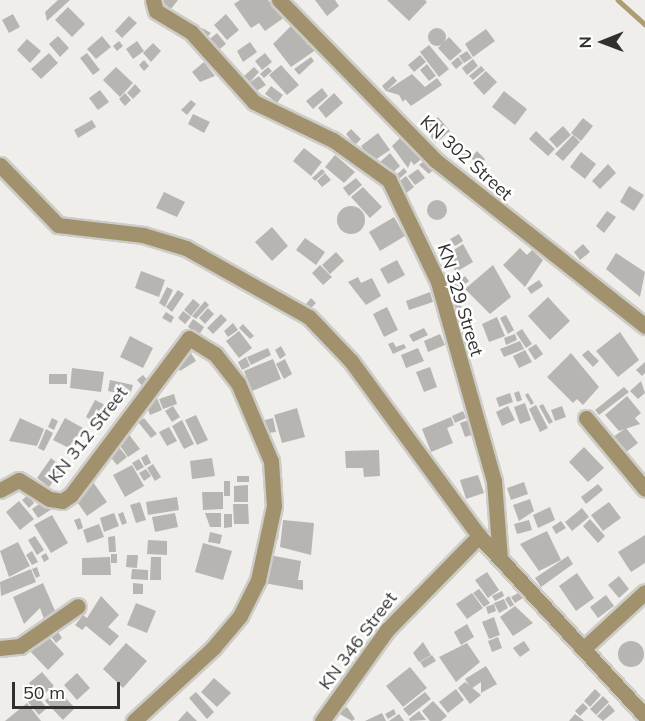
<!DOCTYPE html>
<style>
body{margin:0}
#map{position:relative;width:645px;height:721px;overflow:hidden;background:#efeeea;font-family:Mulish,sans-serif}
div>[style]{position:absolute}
.stream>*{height:4.5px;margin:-2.25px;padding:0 2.25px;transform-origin:2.25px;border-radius:2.25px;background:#ae9d73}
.building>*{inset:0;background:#b7b5b2}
.round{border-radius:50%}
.roads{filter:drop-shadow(2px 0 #cdccc8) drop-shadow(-2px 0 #cdccc8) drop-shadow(0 2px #cdccc8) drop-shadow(0 -2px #cdccc8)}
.minor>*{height:15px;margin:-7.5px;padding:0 7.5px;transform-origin:7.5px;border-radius:7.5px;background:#a1926d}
span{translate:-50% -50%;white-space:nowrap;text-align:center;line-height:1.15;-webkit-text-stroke:5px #fff;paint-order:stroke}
.street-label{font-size:18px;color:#31302f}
.north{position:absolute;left:573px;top:12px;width:60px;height:60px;-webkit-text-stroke:4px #fff;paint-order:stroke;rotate:269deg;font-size:16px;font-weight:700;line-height:24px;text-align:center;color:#31302f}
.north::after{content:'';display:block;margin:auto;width:21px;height:27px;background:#31302f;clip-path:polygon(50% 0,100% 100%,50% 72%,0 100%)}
.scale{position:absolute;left:12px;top:682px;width:108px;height:27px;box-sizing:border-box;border:3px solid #31302f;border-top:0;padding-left:8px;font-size:18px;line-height:21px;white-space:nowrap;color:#31302f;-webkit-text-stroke:4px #fff;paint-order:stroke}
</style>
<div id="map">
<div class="stream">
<div style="left:618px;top:0;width:36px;rotate:42deg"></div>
</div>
<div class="building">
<div style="clip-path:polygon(58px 0,70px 0,47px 21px,45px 12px)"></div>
<div style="clip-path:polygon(159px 0,178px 0,171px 9px)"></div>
<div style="clip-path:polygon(240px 0,268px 0,285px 17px,265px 31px,259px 23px,251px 28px,234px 4px)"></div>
<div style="clip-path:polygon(315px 0,335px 0,339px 6px,327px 16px)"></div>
<div style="clip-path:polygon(387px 0,425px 0,427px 2px,409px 21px)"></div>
<div style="clip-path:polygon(68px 7px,85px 24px,72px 37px,55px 20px)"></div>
<div style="clip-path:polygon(13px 14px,20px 27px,9px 33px,2px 20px)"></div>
<div style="clip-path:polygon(226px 14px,239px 30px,227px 40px,214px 25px)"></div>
<div style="clip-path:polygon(129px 16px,137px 23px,122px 38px,115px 31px)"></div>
<div style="clip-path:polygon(294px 23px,313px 39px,306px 44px,320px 47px,291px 67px,273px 44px)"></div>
<div style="clip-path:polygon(202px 28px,211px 33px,204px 40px,197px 33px)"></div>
<div class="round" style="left:428px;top:28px;width:18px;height:18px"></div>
<div style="clip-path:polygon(486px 29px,495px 41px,473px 57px,465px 44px)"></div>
<div style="clip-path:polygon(217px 33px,226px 44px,216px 52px,207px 41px)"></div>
<div style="clip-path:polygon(58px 36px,69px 48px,60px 57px,49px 44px)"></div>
<div style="clip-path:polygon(102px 36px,111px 47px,96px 59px,87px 49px)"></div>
<div style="clip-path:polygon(449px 37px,462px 51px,450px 61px,438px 48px)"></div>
<div style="clip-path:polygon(27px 39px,41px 51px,30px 63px,17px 50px)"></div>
<div style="clip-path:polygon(119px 41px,123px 46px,117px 51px,113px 46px)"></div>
<div style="clip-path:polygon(137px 41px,144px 51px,133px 59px,126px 49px)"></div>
<div style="clip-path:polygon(250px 42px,257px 52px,243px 62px,237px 51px)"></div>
<div style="clip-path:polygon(153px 43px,161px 51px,151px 62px,143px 53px)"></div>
<div style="clip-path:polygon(429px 45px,449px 69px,439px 77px,420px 52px)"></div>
<div style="clip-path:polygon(467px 51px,472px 58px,464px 63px,459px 56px)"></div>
<div style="clip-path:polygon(49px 53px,58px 63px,41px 79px,31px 69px)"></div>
<div style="clip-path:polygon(87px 53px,100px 70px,93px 75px,80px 58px)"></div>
<div style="clip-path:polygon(265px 53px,272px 62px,262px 70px,255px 61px)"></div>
<div style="clip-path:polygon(420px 55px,426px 62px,414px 72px,408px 65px)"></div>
<div style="clip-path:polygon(311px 57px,314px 61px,299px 75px,294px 69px)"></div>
<div style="clip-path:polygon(458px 57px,463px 63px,456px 69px,451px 63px)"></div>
<div style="clip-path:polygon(473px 59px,478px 66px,467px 75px,462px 68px)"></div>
<div style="clip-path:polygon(144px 60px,149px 66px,144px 71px,139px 65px)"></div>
<div style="clip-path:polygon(204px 62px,215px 76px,200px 82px,192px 72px)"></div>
<div style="clip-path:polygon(427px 64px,436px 76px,429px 81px,420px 70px)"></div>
<div style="clip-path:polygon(281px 65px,299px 85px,287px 95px,269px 75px)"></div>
<div style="clip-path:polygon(481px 66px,485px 70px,473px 80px,469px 76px)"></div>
<div style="clip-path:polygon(116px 67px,133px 83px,120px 97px,103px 80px)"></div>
<div style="clip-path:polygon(254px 67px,259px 72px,250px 82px,244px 76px)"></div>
<div style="clip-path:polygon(268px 67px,272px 71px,264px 78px,260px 74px)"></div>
<div style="clip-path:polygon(486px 71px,497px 82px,484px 95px,473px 83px)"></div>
<div style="clip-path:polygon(412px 74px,425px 87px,437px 78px,442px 85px,411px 106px,405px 99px,403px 102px,399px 95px,386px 91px,382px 86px,393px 76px,397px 81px,386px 91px)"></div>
<div style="clip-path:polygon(259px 76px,266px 85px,255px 92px,249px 83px)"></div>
<div style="clip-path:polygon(135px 84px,141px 91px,133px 99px,127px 93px)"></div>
<div style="clip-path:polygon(271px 86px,283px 95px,277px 103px,265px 94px)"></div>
<div style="clip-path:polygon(322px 88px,328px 96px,313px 109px,306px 101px)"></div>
<div style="clip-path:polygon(100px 90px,109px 102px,98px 110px,89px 98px)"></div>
<div style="clip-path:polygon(504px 91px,527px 109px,515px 125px,492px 107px)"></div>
<div style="clip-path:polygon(125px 93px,131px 100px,125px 106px,119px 99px)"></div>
<div style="clip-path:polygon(334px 93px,343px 103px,326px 118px,318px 108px)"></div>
<div style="clip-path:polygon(191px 100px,196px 104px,187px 115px,181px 110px)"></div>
<div style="clip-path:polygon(193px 114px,210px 122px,204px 133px,188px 124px)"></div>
<div style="clip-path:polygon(438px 117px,450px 131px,436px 143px,424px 129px)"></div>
<div style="clip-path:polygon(583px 118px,593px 126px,581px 141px,571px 133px)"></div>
<div style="clip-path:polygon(92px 120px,96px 127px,78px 138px,74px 130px)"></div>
<div style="clip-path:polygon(563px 126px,571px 135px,557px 148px,549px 139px)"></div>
<div style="clip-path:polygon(351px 129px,361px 139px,355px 145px,346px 134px)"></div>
<div style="clip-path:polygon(536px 131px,555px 149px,548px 156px,529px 139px)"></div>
<div style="clip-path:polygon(378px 133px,390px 150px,372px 162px,361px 146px)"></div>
<div style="clip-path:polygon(573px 135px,580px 142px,563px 161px,555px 154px)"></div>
<div style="clip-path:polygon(402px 136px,424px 157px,414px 165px,411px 161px,408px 168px,392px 146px)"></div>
<div style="clip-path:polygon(463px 145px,472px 153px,465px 160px,457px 153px)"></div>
<div style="clip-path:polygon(304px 148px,322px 162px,311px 176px,293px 161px)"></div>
<div style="clip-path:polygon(477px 151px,485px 159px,479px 166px,471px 158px)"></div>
<div style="clip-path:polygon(581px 152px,596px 164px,585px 179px,570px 167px)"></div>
<div style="clip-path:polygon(390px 153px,400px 166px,390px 175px,380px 162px)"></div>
<div style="clip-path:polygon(335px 155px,355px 172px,344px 183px,325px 167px)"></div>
<div style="clip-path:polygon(424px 161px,433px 170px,429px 174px,419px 165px)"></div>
<div style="clip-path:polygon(608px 164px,616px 173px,600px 189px,592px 181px)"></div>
<div style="clip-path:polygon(404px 168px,407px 172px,398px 180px,395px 176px)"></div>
<div style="clip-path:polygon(322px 169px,325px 172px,315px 181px,312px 178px)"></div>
<div style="clip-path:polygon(418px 169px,425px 178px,415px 185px,408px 176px)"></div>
<div style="clip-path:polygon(325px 173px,331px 180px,322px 187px,317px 181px)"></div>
<div style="clip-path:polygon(406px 176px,414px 187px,404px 195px,396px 184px)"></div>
<div style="clip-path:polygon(356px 178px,362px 185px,349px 196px,343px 188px)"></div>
<div style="clip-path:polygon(629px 186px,644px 195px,634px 211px,620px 202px)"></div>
<div style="clip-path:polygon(363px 187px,382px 207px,370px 218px,351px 197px)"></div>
<div style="clip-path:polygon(164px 192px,185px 202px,177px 217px,156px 208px)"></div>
<div class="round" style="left:427px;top:200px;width:20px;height:20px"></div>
<div class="round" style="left:337px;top:206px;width:28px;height:28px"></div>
<div style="clip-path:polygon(607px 211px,616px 217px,604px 233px,596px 226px)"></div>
<div style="clip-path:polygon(394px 217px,405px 236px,380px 251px,369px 232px)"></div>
<div style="clip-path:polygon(272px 227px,288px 246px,272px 261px,255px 242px)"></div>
<div style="clip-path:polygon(459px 234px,463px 241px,455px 246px,450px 239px)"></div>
<div style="clip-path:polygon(305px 238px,325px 252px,316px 265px,296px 250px)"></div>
<div style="clip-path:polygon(463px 244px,473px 262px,456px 272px,446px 255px)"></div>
<div style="clip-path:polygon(583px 244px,590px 252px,580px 260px,574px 252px)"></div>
<div style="clip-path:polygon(520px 248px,527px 255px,532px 250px,543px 260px,525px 287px,503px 265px)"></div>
<div style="clip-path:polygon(336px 252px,344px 261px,330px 274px,322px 265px)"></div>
<div style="clip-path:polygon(616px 253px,645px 272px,640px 297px,606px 269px)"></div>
<div style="clip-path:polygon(397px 260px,405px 275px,388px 284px,380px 269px)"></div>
<div style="clip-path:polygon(320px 265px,332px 277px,323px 285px,312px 273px)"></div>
<div style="clip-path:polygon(493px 265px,511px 297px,490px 314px,465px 289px)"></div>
<div style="clip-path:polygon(141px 271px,165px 280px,159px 297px,135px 288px)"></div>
<div style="clip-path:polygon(465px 276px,469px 281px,454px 293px,450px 288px)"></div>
<div style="clip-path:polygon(358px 277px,361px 283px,372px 278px,381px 296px,366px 305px,348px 282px)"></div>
<div style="clip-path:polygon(539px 280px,543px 286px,531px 294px,527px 288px)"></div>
<div style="clip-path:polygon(167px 287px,173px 290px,165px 307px,159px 303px)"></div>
<div style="clip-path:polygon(178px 290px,184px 294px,172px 312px,166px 307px)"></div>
<div style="clip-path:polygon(430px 292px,433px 302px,409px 310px,406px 301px)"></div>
<div style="clip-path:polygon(458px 293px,461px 298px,450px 304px,447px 299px)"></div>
<div style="clip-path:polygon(548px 297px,570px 321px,550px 340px,528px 316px)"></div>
<div style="clip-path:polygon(311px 298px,316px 303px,311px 308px,306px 304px)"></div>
<div style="clip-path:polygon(193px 299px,200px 305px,191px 316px,184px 310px)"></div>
<div style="clip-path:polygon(205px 301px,209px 305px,196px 319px,192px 316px)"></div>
<div style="clip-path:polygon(459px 302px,463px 311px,454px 315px,450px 306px)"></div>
<div style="clip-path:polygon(387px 307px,398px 330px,384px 337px,373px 314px)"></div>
<div style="clip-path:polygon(208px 308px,214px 314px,205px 324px,199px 318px)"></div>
<div style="clip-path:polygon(183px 311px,191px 317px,185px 324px,178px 318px)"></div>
<div style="clip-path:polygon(166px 312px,174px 317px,171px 323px,162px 318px)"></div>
<div style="clip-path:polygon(467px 313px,473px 327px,461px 333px,454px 319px)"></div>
<div style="clip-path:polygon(221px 314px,227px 320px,213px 334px,207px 328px)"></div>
<div style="clip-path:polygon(506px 315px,514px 330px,508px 334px,500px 318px)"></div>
<div style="clip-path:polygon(497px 317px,505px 336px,489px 342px,482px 324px)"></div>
<div style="clip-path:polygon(193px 319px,204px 327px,199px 335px,188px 327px)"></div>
<div style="clip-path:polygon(233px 323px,238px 330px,228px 337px,224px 331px)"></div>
<div style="clip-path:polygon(243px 324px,254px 336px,250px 339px,239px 328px)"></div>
<div style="clip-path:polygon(424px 328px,428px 335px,413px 342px,409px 335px)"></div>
<div style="clip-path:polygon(522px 329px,532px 344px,526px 348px,516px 333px)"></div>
<div style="clip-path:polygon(239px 331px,252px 348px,239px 358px,226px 341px)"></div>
<div style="clip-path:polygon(620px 332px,639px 360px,618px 377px,596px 351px)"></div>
<div style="clip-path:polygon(440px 334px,445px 345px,428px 352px,424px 341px)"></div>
<div style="clip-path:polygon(515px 334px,517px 340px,506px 345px,504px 338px)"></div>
<div style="clip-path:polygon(130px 336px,153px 348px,143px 368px,120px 357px)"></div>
<div style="clip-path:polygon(520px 341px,524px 349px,504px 357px,500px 349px)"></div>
<div style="clip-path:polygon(393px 342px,396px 347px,404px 344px,406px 348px,393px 354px,388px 344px)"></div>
<div style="clip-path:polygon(536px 344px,543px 354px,535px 360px,528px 349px)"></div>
<div style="clip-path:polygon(281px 346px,286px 355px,280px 359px,275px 350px)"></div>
<div style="clip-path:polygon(268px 348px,271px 355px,251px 365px,247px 357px)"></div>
<div style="clip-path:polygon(418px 348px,424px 361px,406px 368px,401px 355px)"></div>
<div style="clip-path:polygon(189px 350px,196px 361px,180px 371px,173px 360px)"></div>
<div style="clip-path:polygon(525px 350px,532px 362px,519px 368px,513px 356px)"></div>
<div style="clip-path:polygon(588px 350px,599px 361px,593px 367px,582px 355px)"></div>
<div style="clip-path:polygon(571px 353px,599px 387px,583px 405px,577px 399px,573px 403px,547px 377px)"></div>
<div style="clip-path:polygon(246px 357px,250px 366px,242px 370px,238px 362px)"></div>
<div style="clip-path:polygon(273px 359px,281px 379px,252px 391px,244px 371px)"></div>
<div style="clip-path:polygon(285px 359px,292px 374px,284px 379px,276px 364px)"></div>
<div style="clip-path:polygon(645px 362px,645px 373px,642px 376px,636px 370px)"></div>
<div style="clip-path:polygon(430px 367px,437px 387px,424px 392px,416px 372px)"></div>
<div style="clip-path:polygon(72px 368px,104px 372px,101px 392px,70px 388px)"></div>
<div style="clip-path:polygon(49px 374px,67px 374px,67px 384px,49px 384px)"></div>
<div style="clip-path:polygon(143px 375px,150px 383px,144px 388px,137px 380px)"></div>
<div style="clip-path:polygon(110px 380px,133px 385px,130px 396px,108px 391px)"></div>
<div style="clip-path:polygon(641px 381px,645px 393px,638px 399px,630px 391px)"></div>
<div style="clip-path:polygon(624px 387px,629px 392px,599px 415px,595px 410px)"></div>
<div style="clip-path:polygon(519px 391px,522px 400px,517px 402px,514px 393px)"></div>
<div style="clip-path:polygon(510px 393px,513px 402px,499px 407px,496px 398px)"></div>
<div style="clip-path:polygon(528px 393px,534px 403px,531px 405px,525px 395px)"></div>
<div style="clip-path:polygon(174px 394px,177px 404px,163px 409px,159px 399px)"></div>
<div style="clip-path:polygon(627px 396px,641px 413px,635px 418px,640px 424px,619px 431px,605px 415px)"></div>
<div style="clip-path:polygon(157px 398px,162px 410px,150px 415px,145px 402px)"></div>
<div style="clip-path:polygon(95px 400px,111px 408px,101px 426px,86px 417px)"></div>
<div style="clip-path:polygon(525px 403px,531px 420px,520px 424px,514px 407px)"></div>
<div style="clip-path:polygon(543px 404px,553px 422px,549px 424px,539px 406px)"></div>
<div style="clip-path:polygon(536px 405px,548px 428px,540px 432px,529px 409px)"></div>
<div style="clip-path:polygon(173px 406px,180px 417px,172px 422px,165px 411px)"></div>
<div style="clip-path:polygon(508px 406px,515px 420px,502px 426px,496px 412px)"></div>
<div style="clip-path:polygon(562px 406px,566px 417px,555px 421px,551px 410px)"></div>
<div style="clip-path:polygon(297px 408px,305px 437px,282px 443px,274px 415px)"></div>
<div style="clip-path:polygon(463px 411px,466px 418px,455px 423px,452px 416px)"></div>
<div style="clip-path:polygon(196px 415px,208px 440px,197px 445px,185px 420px)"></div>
<div style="clip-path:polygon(451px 417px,454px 425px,447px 428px,453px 443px,431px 452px,422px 429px)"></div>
<div style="clip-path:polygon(20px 418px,44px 429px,37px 446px,9px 441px)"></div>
<div style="clip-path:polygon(52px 418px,58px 421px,54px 430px,48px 427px)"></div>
<div style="clip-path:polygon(65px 418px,83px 428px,78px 446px,72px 442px,69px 448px,53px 440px)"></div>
<div style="clip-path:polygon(144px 418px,157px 434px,151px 438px,138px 422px)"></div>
<div style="clip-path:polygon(273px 418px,276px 432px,268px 433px,265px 420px)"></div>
<div style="clip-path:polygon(474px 418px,479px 433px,465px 437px,460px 423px)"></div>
<div style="clip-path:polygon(182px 420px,194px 444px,184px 449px,172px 426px)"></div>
<div style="clip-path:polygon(169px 427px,177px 441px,167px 446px,159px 432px)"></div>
<div style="clip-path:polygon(626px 428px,638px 443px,625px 453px,613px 437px)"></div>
<div style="clip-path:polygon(46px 429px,53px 433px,44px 451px,38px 448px)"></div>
<div style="clip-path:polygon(127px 432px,140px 449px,128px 457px,116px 440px)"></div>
<div style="clip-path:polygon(114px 441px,127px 457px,117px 465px,104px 449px)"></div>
<div style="clip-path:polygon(584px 447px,604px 468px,588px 482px,569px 462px)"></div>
<div style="clip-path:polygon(379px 450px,380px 476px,364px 477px,363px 468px,346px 468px,345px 451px)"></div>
<div style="clip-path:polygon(147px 454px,151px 463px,145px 466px,141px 458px)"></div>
<div style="clip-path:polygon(51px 458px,63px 468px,49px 487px,37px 478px)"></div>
<div style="clip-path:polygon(212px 458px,215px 476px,192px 479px,190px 461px)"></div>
<div style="clip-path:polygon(139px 459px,144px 467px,137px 471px,132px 463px)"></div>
<div style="clip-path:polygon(153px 464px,161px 477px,155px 481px,147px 468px)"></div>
<div style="clip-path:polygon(132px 465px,144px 486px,125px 497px,113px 475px)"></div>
<div style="clip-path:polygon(146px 469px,151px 476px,144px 481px,139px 473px)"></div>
<div style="clip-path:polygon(478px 475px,484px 493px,466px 499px,460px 480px)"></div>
<div style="clip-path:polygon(237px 476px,249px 476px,249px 482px,237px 482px)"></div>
<div style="clip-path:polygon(224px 481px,230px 481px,230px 496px,224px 496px)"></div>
<div style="clip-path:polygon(93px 482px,107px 502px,87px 516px,73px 496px)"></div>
<div style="clip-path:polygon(524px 482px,528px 494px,511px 500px,507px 488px)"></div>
<div style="clip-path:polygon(598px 484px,603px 490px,586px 504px,581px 497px)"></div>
<div style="clip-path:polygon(248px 485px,248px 502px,234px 502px,234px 486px)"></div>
<div style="clip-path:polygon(202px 492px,223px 492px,223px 509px,203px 510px)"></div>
<div style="clip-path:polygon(28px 495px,34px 503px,29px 508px,22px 500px)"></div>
<div style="clip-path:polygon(177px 497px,179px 510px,148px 515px,146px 502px)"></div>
<div style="clip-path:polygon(530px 499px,534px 511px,519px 521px,513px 505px)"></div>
<div style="clip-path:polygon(45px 500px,52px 509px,38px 518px,32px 509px)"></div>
<div style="clip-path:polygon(19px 501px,34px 519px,20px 530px,6px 512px)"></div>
<div style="clip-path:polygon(140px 502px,146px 520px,136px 523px,130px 505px)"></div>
<div style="clip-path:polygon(609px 502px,621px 518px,603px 531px,591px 515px)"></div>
<div style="clip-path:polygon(233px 504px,248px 504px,249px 524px,234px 524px)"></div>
<div style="clip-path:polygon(550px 507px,555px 520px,538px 528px,533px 515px)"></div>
<div style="clip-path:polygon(582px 508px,589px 517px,572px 531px,565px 522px)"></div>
<div style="clip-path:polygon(123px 512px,127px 523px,122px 525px,118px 514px)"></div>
<div style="clip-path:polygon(114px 513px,119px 526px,104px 532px,100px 518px)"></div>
<div style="clip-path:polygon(175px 513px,178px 527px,155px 532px,152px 517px)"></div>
<div style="clip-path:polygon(205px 513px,221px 513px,221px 527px,210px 527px)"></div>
<div style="clip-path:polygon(224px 514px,232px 514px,232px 527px,224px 528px)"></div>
<div style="clip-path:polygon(52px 515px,68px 543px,51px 553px,34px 525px)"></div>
<div style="clip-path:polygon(80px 518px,83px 528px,78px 530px,74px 520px)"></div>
<div style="clip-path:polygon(272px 519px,280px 519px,278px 540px,270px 540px)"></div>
<div style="clip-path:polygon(590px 519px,605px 536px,598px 543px,583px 526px)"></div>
<div style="clip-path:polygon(283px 520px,314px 523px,311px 555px,280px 547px)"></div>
<div style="clip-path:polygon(529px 520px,532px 530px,517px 534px,514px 524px)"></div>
<div style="clip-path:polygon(561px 521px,566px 528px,556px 534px,552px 527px)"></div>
<div style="clip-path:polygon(99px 524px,104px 537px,87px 543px,83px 530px)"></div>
<div style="clip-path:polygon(547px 531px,561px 560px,539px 571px,520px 544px)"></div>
<div style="clip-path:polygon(210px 532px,222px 535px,220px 544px,208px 542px)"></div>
<div style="clip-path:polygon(645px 535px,645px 563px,631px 572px,618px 552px)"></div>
<div style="clip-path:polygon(35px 536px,44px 550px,37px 555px,28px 540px)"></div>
<div style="clip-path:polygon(115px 536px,116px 552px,109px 552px,108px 537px)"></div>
<div style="clip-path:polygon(148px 540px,167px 541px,167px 555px,147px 554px)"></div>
<div style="clip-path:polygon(18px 542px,30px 566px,9px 577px,0 551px)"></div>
<div style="clip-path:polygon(203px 543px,232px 551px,223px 580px,195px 572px)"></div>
<div style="clip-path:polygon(32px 551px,38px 562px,32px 565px,26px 555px)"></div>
<div style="clip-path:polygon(46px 553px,49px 559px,44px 562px,41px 556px)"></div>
<div style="clip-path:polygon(111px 554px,117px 554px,117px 563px,111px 563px)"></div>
<div style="clip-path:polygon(127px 555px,138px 555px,137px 568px,126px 567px)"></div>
<div style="clip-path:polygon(269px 555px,301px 561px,298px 580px,303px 580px,303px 590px,264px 583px)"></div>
<div style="clip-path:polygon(568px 556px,573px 564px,541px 587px,535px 578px)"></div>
<div style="clip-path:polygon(110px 557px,111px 575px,82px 575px,82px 558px)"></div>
<div style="clip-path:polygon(151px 557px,161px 557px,161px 580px,150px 580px)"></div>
<div style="clip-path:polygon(37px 567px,40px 576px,36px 578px,32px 569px)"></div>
<div style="clip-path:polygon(31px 569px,36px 582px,1px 596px,0 582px)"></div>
<div style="clip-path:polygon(132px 569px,148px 570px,148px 580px,131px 579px)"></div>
<div style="clip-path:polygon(487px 572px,499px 590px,488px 598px,475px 580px)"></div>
<div style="clip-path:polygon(577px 573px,594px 598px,576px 611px,559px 586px)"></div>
<div style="clip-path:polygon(619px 576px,629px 589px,619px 598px,608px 585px)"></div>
<div style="clip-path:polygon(43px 583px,56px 613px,44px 619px,40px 608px,24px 624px,13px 597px)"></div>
<div style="clip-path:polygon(133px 583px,143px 584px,143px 594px,133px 594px)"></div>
<div style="clip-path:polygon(479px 589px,490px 603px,484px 607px,473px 593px)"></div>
<div style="clip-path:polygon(502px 591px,504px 596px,495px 601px,492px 596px)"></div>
<div style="clip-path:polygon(520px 592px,523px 598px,515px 603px,511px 597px)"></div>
<div style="clip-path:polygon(472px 593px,483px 608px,467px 619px,456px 604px)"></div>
<div style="clip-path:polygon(606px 595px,614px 606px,598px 618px,590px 607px)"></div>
<div style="clip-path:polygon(101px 596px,119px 615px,108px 627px,119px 636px,110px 646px,86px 626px,82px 630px,75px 625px,83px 615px,87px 618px)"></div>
<div style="clip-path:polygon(509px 596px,514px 605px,510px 607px,505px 599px)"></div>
<div style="clip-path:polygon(504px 599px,508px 608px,499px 613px,494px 603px)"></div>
<div style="clip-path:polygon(136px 603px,156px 611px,147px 633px,127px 625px)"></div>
<div style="clip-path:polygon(494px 604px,496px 611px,488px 614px,486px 607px)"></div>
<div style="clip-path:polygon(515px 606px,533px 623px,513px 636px,500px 617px)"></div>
<div style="clip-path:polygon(494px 617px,500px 635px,489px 639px,482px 622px)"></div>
<div style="clip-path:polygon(467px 624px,474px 637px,461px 645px,454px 632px)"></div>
<div style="clip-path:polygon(54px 626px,62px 638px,56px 643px,47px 631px)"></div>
<div style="clip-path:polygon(45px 633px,64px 654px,48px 670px,28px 649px)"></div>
<div style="clip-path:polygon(498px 637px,502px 648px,492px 652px,488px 641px)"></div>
<div class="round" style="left:618px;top:641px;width:26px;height:26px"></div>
<div style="clip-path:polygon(524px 641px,530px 650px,520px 657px,513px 648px)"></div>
<div style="clip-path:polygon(423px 642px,431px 655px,419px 662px,413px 653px)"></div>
<div style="clip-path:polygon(126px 643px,147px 661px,123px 688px,103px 669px)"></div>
<div style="clip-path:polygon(467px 643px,480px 662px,456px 682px,439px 657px)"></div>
<div style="clip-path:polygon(432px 655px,436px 661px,424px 668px,420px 662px)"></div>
<div style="clip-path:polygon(486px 666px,497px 684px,481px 693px,481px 682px,471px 689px,465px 679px)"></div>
<div style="clip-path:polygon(410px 667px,427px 688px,403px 707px,386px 686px)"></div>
<div style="clip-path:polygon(42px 672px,54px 686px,40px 697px,29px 683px)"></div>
<div style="clip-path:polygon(77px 673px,90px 688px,77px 700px,64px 685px)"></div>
<div style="clip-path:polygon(214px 678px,231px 693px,217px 707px,201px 692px)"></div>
<div style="clip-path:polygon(465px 682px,481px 695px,470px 704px,458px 688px)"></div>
<div style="clip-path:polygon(57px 689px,75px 708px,63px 720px,45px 701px)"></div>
<div style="clip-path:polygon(456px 689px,464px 700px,448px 713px,439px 702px)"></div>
<div style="clip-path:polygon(595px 689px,601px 695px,590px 707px,584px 701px)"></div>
<div style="clip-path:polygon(196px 692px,214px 712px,207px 719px,189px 698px)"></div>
<div style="clip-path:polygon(425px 692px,431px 699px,409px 716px,403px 709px)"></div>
<div style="clip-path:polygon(36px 695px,47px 708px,39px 715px,28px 702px)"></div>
<div style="clip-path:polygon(603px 696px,609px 702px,596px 715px,590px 709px)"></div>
<div style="clip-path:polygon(433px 701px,447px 716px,441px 721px,430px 721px,422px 711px)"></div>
<div style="clip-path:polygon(27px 703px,41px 721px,5px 721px)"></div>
<div style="clip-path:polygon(583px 703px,588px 708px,580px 716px,575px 711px)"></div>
<div style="clip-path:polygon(609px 704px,615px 711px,603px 721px,597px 716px)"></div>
<div style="clip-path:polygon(347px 707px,355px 719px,352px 721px,338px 713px)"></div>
<div style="clip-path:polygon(394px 709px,396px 714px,388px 719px,385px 714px)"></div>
<div style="clip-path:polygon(187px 711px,197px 721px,178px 721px)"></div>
<div style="clip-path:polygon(419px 711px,426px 720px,410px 721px,409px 719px)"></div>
<div style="clip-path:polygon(382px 713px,386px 721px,365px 721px)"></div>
<div style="clip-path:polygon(399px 714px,404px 721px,389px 721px)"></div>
<div style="clip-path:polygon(575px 714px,584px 721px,569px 721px)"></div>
</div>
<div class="roads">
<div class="minor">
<div style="left:153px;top:0;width:11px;rotate:75deg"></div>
<div style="left:156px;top:11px;width:41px;rotate:31deg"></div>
<div style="left:191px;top:32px;width:94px;rotate:48deg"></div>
<div style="left:254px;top:102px;width:88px;rotate:25.7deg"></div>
<div style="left:333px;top:140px;width:69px;rotate:35.5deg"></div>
<div style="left:389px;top:180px;width:113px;rotate:64.3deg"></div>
<div style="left:438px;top:282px;width:207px;rotate:74.3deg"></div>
<div style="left:494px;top:481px;width:78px;rotate:85.6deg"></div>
<div style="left:279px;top:0;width:223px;rotate:45.7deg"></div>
<div style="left:435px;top:160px;width:268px;rotate:38.3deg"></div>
<div style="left:0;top:165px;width:83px;rotate:46deg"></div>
<div style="left:58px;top:225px;width:86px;rotate:6.7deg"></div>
<div style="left:143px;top:235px;width:45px;rotate:16.8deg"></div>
<div style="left:186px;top:248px;width:141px;rotate:29.3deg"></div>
<div style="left:309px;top:317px;width:61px;rotate:46.3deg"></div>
<div style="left:351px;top:361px;width:217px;rotate:53.8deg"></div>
<div style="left:479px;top:536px;width:245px;rotate:47.3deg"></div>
<div style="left:586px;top:418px;width:92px;rotate:50.3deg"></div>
<div style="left:0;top:490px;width:21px;rotate:-28deg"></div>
<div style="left:19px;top:480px;width:36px;rotate:32deg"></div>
<div style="left:50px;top:499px;width:12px;rotate:9deg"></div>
<div style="left:62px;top:501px;width:11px;rotate:-34deg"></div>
<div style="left:71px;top:495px;width:196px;rotate:-53.1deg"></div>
<div style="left:189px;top:338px;width:31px;rotate:32deg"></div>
<div style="left:215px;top:354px;width:37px;rotate:52deg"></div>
<div style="left:238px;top:383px;width:85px;rotate:67.1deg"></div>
<div style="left:271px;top:461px;width:45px;rotate:86.2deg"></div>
<div style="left:274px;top:506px;width:76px;rotate:102.2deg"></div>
<div style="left:258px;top:580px;width:40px;rotate:116.6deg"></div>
<div style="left:240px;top:616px;width:42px;rotate:130.2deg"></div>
<div style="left:213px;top:648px;width:108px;rotate:137.3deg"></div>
<div style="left:0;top:648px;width:20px;rotate:-6deg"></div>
<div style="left:20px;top:646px;width:70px;rotate:-34.6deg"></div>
<div style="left:583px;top:649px;width:84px;rotate:-42.6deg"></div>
<div style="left:322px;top:721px;width:112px;rotate:-54.5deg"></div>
<div style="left:387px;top:630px;width:132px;rotate:-45.6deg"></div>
</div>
</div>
<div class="street-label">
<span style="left:466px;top:158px;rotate:42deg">KN 302 Street</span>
<span style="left:460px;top:300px;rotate:73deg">KN 329 Street</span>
<span style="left:88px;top:435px;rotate:-52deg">KN 312 Street</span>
<span style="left:358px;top:641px;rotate:-53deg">KN 346 Street</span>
</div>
<div class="north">N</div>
<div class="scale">50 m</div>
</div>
